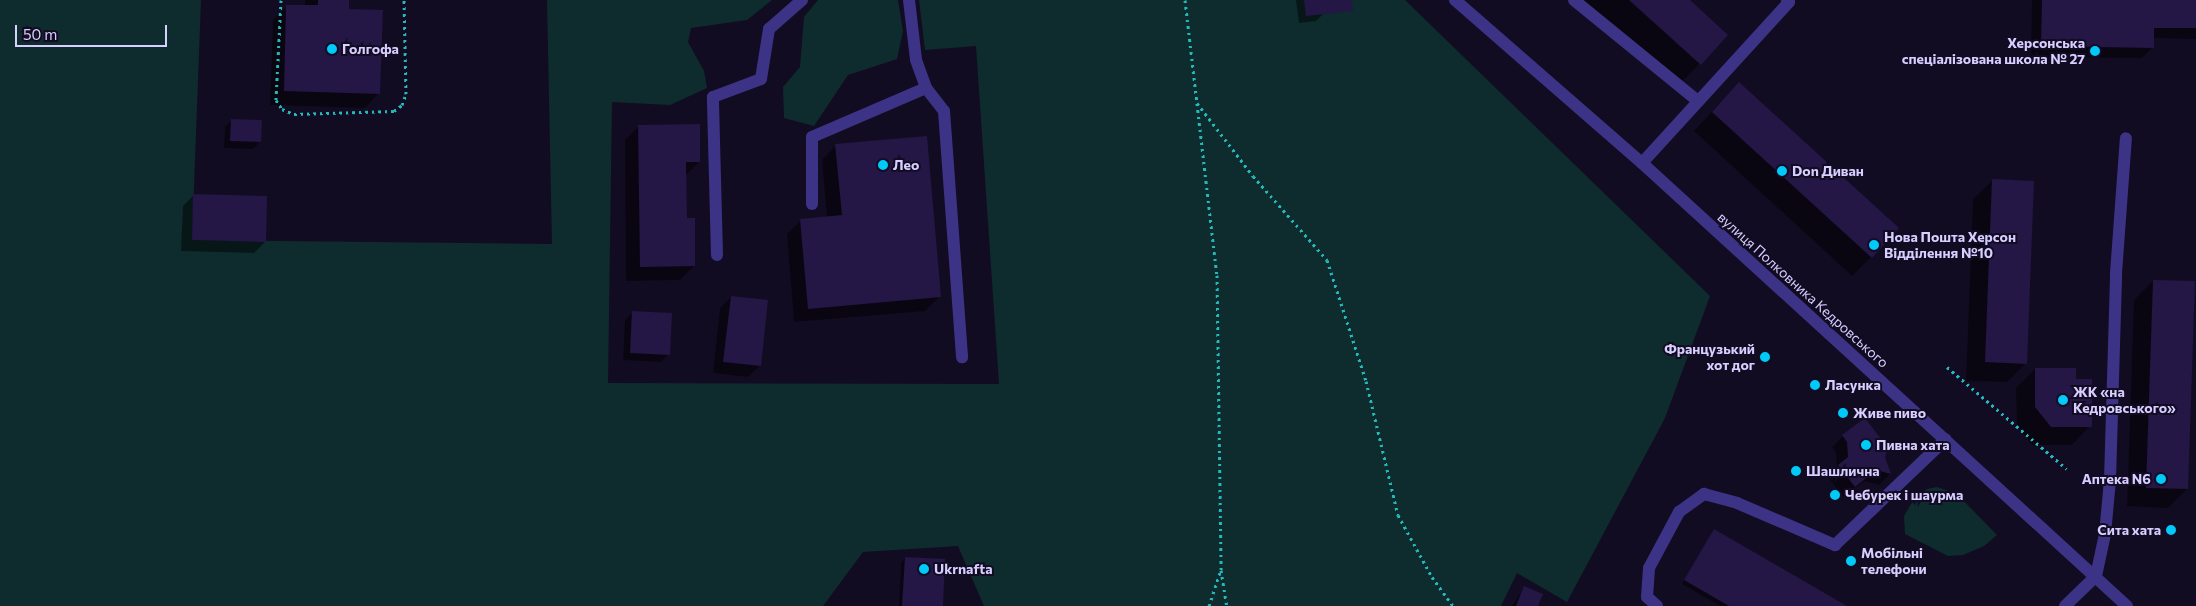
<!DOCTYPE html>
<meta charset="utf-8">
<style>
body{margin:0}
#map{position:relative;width:2196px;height:606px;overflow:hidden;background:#120c23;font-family:Commissioner,sans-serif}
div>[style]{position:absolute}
.green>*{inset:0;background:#0e2c2d}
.shadow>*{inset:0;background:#0007}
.building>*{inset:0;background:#241645}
.path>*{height:3px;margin-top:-1.5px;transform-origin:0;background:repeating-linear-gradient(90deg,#24b9bd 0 2.5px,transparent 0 6.5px)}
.minor>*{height:12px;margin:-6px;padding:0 6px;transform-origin:6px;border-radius:6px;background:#3d3386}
.dots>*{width:14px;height:14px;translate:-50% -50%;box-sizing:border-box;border:2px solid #120c23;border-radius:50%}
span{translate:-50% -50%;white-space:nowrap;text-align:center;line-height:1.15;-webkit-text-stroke:4px #120c23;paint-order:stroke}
.poi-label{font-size:14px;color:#d8ceff;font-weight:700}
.right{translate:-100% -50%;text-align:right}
.left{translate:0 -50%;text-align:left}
.street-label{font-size:14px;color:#d8ceff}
.scale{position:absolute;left:15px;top:25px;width:152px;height:22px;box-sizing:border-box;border:2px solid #d8ceff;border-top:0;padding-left:6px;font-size:15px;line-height:18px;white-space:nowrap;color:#d8ceff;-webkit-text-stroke:4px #120c23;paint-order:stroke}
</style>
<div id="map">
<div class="green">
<div style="clip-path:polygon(0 0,201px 0,192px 240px,552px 244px,547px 0,772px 0,747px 20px,691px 28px,688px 42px,704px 71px,707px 88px,670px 105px,612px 102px,608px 383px,999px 384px,976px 46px,925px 50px,919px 0,1405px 0,1710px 296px,1665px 418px,1567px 602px,1517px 573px,1501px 606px,984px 606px,958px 546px,863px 552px,823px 606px,0 606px)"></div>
<div style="clip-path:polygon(818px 0,898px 0,903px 31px,897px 59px,848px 75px,814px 126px,784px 118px,783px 87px,800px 67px,804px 17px)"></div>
<div style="clip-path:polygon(1937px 487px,1957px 494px,1997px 535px,1984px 546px,1963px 555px,1948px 556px,1905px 534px,1904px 516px,1911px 504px,1927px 489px)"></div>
</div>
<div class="shadow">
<div style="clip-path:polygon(305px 0,348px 0,347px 10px,379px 93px,365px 108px,270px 105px,273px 20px,287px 6px,305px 6px)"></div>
<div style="clip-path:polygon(1296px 0,1321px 0,1323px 14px,1316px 21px,1299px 23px)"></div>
<div style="clip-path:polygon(1581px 0,1688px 0,1727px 35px,1677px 87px)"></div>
<div style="clip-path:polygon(2032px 0,2196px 1px,2196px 39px,2153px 38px,2153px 47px,2142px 58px,2031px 57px)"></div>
<div style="clip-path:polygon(1720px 103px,1871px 257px,1852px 276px,1694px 131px)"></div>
<div style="clip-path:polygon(232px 120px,260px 142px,253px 149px,224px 148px,225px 127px)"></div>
<div style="clip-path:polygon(639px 126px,699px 162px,685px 176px,686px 220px,694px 266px,680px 280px,626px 281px,625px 140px)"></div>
<div style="clip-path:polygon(836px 145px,939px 297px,925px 311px,794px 322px,787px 234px,801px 220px,827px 218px,822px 160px)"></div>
<div style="clip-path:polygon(1992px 181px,2026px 363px,2007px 382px,1966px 381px,1973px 199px)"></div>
<div style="clip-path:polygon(194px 195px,265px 242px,254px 253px,181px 251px,183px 206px)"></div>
<div style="clip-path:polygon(2153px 281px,2187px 489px,2168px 508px,2127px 506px,2134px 300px)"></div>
<div style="clip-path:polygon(731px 297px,760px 366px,748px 377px,713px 373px,720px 308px)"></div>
<div style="clip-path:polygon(633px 312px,669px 354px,661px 362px,623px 360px,625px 320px)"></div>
<div style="clip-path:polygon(2035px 369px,2075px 380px,2090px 426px,2072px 445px,2032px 445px,2017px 426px,2016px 388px)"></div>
<div style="clip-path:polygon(1843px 436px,1884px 457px,1890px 474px,1879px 485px,1864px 481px,1843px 497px,1828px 477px,1837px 468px,1836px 453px,1832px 447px)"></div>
<div style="clip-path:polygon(1714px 531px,1845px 606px,1720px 606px,1682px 584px)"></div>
<div style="clip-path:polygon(905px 558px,941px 606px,899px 606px,901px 563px)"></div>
<div style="clip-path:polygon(1524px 588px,1537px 606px,1512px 606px)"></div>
</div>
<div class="building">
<div style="clip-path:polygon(318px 0,349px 0,349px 9px,383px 10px,380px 94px,284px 91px,286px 5px,318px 5px)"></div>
<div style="clip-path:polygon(1304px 0,1352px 0,1353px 11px,1306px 16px)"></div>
<div style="clip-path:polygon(1629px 0,1690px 0,1728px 35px,1701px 65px)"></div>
<div style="clip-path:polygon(2042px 0,2196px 0,2196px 28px,2154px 28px,2154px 48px,2041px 46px)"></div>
<div style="clip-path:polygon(1739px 82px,1899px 228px,1872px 258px,1712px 112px)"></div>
<div style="clip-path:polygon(231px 119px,262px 120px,261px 142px,230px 141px)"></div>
<div style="clip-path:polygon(700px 124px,700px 162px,686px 162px,687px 218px,695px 218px,695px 266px,640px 267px,638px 125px)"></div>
<div style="clip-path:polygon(927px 136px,941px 297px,808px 309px,800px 219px,842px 215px,835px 144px)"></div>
<div style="clip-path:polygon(1992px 179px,2034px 181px,2027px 364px,1985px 362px)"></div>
<div style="clip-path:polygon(193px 194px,267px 196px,266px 242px,192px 240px)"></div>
<div style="clip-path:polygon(2153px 280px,2195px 281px,2188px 489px,2146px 488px)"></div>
<div style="clip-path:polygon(731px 296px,768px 300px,761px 366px,723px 362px)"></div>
<div style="clip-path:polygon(632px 311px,672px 313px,670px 355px,630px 353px)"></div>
<div style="clip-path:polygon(2035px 368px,2076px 368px,2076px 379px,2092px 379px,2092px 427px,2051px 427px,2035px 407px)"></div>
<div style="clip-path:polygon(1865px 418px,1888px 448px,1885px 457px,1891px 474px,1876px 470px,1855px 487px,1838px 465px,1848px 457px,1847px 442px,1842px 435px)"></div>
<div style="clip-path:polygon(1714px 529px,1847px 606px,1729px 606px,1684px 580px)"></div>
<div style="clip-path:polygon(905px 557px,945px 559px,943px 606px,902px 606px)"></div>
<div style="clip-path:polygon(1524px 586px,1543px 594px,1538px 606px,1516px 606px)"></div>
</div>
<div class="path">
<div style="left:281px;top:0;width:100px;rotate:92.9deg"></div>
<div style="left:276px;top:100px;width:11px;rotate:56deg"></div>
<div style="left:282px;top:109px;width:13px;rotate:23deg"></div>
<div style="left:294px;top:114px;width:100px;rotate:-1.7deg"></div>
<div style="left:394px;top:111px;width:10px;rotate:-37deg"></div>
<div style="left:402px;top:105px;width:12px;rotate:-70deg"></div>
<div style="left:406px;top:94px;width:94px;rotate:-91.2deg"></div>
<div style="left:1185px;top:0;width:277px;rotate:83.4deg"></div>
<div style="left:1217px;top:275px;width:295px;rotate:89.2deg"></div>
<div style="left:1221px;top:570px;width:36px;rotate:81deg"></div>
<div style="left:1197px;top:103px;width:92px;rotate:52.5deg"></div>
<div style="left:1253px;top:176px;width:112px;rotate:48.6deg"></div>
<div style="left:1327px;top:260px;width:127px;rotate:72.1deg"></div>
<div style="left:1366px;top:381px;width:138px;rotate:76.6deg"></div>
<div style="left:1398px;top:515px;width:71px;rotate:61.3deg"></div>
<div style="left:1432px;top:577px;width:36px;rotate:54deg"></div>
<div style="left:1947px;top:367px;width:157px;rotate:40.4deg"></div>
<div style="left:1209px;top:606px;width:38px;rotate:-72deg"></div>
</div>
<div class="minor">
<div style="left:909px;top:0;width:60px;rotate:83.3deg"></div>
<div style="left:916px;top:60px;width:30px;rotate:70deg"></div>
<div style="left:926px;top:88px;width:29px;rotate:52deg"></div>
<div style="left:944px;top:111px;width:247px;rotate:85.8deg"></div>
<div style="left:1455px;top:0;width:248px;rotate:41.1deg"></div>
<div style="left:1642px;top:163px;width:657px;rotate:42.41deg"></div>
<div style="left:1574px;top:0;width:160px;rotate:39.2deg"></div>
<div style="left:1642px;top:163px;width:218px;rotate:-47.6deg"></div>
<div style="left:1789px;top:2px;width:3px;rotate:-135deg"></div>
<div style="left:812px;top:204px;width:67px;rotate:-90deg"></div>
<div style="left:812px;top:137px;width:124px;rotate:-23.3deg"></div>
<div style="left:717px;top:255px;width:158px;rotate:-91.5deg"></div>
<div style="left:713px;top:97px;width:51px;rotate:-20.6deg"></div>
<div style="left:761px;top:79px;width:51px;rotate:-80.9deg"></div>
<div style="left:769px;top:29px;width:44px;rotate:-41.3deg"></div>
<div style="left:1657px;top:606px;width:13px;rotate:-138deg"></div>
<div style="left:1647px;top:597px;width:29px;rotate:-86deg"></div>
<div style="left:1649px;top:568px;width:64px;rotate:-61.8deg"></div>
<div style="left:1679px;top:512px;width:31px;rotate:-36deg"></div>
<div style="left:1704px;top:494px;width:34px;rotate:15deg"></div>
<div style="left:1737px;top:503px;width:107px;rotate:23.2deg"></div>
<div style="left:1835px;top:545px;width:153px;rotate:-43.7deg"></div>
<div style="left:2065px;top:606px;width:43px;rotate:-44.1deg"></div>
<div style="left:2096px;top:576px;width:43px;rotate:-77.9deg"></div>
<div style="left:2105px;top:534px;width:54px;rotate:-84.7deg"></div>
<div style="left:2110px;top:480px;width:207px;rotate:-88.3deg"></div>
<div style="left:2116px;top:273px;width:135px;rotate:-85.8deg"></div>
</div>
<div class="dots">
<div style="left:332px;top:49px;background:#00caf9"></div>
<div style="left:2095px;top:51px;background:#00caf9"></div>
<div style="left:883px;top:165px;background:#00caf9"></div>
<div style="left:1782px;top:171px;background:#00caf9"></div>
<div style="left:1874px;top:245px;background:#00caf9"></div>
<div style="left:1765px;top:357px;background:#00caf9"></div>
<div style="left:1815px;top:385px;background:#00caf9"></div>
<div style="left:2063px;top:400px;background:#00caf9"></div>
<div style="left:1843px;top:413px;background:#00caf9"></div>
<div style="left:1866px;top:445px;background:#00caf9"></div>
<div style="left:1796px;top:471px;background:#00caf9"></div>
<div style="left:2161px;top:479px;background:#00caf9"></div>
<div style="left:1835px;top:495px;background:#00caf9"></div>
<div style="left:2171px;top:530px;background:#00caf9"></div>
<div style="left:1851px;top:561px;background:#00caf9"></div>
<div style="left:924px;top:569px;background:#00caf9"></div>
</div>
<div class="poi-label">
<span class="right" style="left:2085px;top:51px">Херсонська<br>спеціалізована школа № 27</span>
<span class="left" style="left:342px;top:49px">Голгофа</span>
<span class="left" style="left:893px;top:165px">Лео</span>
<span class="left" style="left:1792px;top:171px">Don Диван</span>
<span class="left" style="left:1884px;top:245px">Нова Пошта Херсон<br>Відділення №10</span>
<span class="right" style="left:1755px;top:357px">Французький<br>хот дог</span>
<span class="left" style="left:1825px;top:385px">Ласунка</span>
<span class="left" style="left:2073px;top:400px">ЖК «на<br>Кедровського»</span>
<span class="left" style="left:1853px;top:413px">Живе пиво</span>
<span class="left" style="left:1876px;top:445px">Пивна хата</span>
<span class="left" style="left:1806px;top:471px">Шашлична</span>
<span class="right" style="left:2151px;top:479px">Аптека N6</span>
<span class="left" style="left:1845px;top:495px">Чебурек і шаурма</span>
<span class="right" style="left:2161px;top:530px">Сита хата</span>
<span class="left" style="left:1861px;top:561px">Мобільні<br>телефони</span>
<span class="left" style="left:934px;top:569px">Ukrnafta</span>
</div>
<div class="street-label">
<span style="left:1803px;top:290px;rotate:42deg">вулиця Полковника Кедровського</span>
</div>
<div class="scale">50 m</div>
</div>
